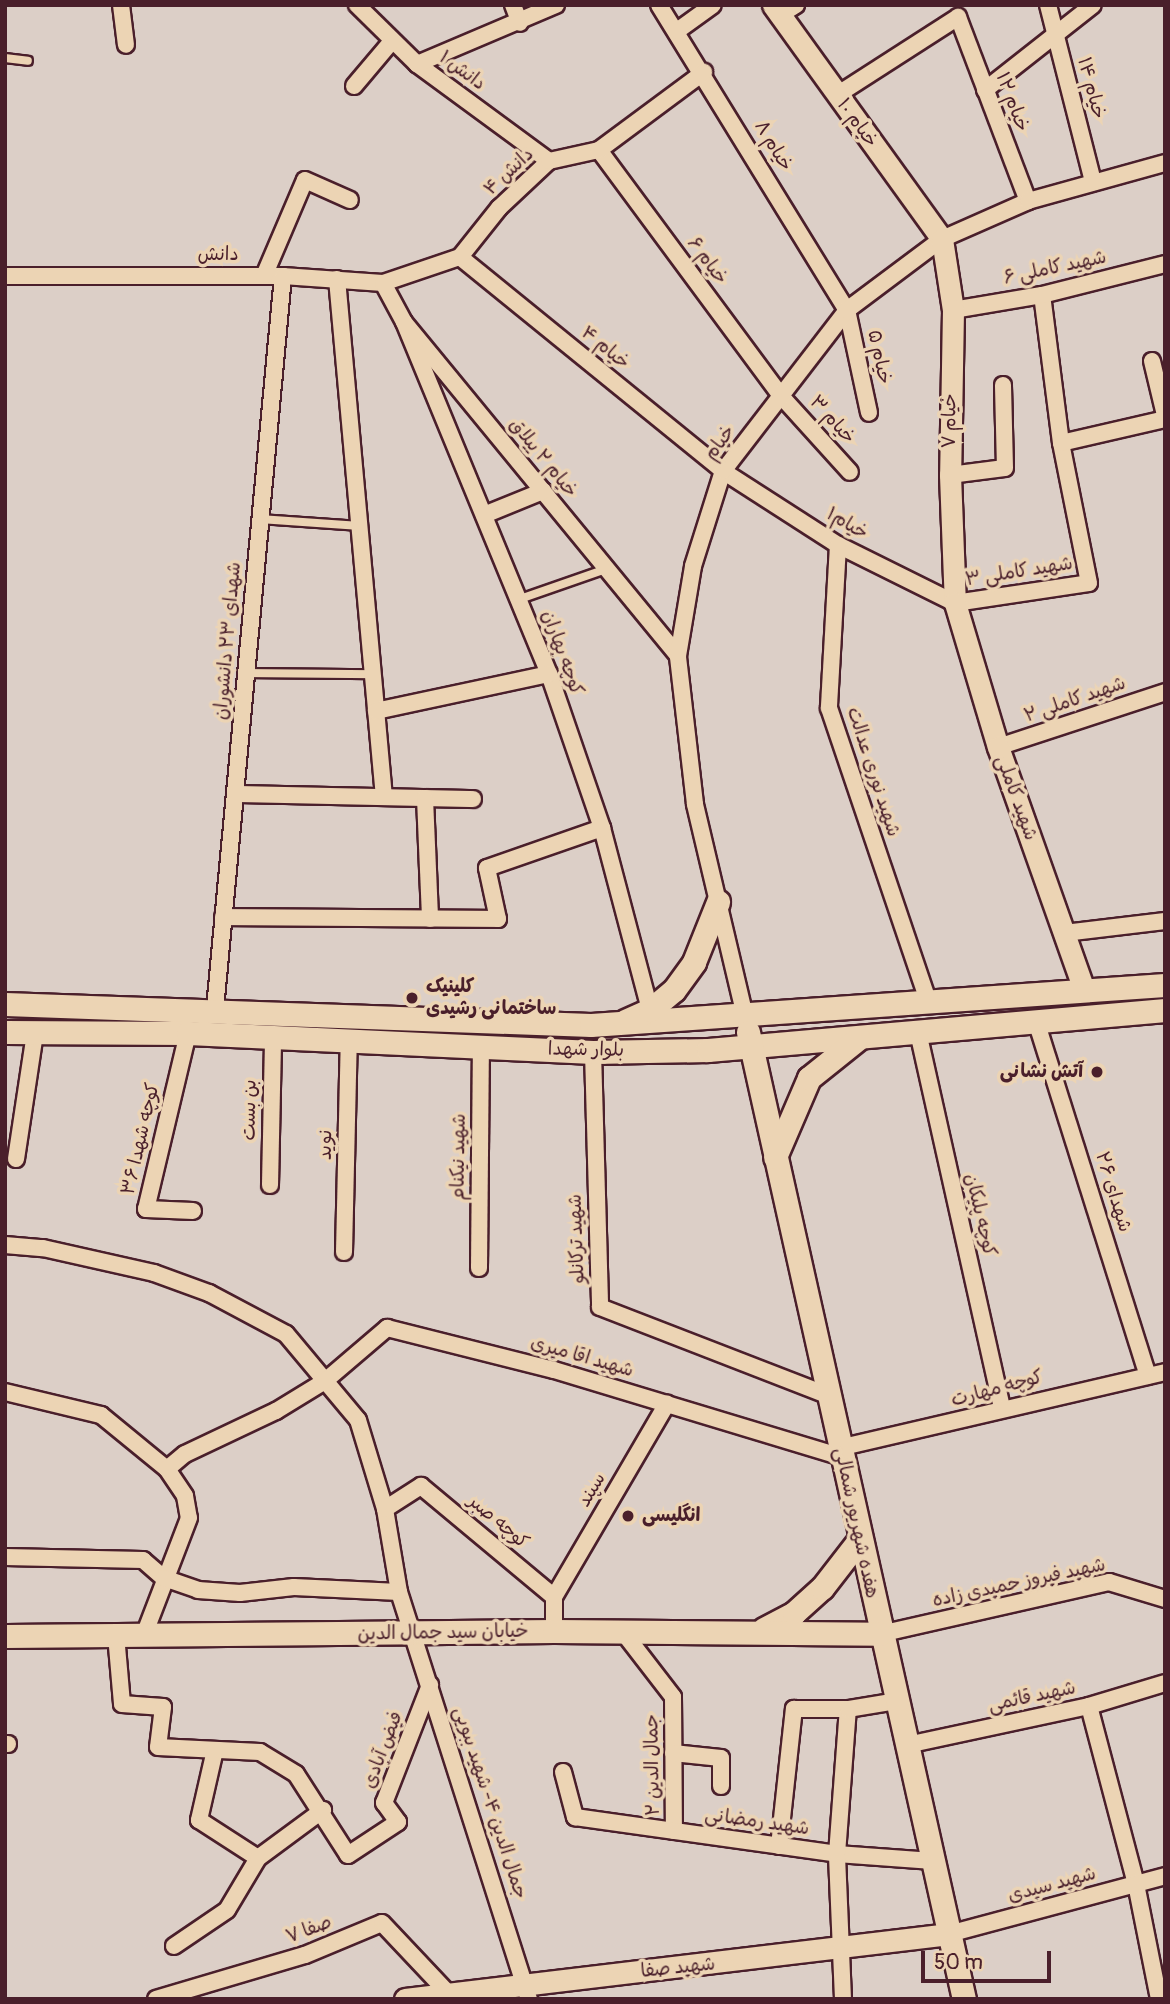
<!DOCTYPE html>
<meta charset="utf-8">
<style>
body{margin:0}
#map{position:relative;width:1170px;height:2004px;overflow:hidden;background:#dccfc7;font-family:Pangolin,"Playpen Sans Arabic",sans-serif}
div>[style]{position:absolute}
.roads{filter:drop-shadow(2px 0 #4a1f2b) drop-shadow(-2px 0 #4a1f2b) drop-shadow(0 2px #4a1f2b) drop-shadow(0 -2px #4a1f2b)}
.service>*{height:8px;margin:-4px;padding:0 4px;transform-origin:4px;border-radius:4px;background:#ecd4b4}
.minor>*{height:16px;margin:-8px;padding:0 8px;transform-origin:8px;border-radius:8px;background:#ecd4b4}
.tertiary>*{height:21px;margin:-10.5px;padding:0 10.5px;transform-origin:10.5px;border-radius:10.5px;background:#ecd4b4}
.secondary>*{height:23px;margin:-11.5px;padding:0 11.5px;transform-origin:11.5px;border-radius:11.5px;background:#ecd4b4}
.dots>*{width:19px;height:19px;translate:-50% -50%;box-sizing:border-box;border:4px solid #ecd4b4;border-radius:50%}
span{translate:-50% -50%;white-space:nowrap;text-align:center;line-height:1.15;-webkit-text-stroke:7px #ecd4b4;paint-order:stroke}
.street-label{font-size:19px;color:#4a1f2b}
.poi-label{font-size:19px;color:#4a1f2b;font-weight:700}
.left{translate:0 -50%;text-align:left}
.right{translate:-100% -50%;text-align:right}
.frame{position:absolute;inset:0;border:7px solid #4a1f2b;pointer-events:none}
.scale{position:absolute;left:921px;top:1951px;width:130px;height:32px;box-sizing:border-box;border:4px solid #4a1f2b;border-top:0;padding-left:9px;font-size:21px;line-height:24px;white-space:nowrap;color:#4a1f2b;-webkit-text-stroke:5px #ecd4b4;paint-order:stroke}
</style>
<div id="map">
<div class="roads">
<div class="service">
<div style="left:5px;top:58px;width:23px;rotate:7deg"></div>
<div style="left:260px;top:519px;width:100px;rotate:4deg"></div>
<div style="left:520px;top:599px;width:91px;rotate:-19.2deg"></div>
<div style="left:246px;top:673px;width:127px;rotate:0.5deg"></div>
</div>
<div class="minor">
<div style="left:121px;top:5px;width:40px;rotate:82.9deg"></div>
<div style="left:357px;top:5px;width:84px;rotate:44.5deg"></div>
<div style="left:417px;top:64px;width:164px;rotate:36.3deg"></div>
<div style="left:513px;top:5px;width:19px;rotate:69deg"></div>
<div style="left:659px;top:5px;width:358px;rotate:58.4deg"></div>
<div style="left:847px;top:310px;width:105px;rotate:77.9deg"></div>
<div style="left:1048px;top:5px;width:183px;rotate:75.7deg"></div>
<div style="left:780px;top:15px;width:19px;rotate:-32deg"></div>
<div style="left:677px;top:31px;width:44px;rotate:-35.8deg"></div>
<div style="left:417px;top:64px;width:151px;rotate:-23deg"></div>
<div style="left:354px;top:86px;width:59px;rotate:-49.8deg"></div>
<div style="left:985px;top:90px;width:137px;rotate:-38.2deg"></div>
<div style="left:837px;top:95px;width:144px;rotate:-32.8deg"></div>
<div style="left:958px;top:17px;width:197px;rotate:69.2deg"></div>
<div style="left:599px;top:150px;width:307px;rotate:53.5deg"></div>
<div style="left:782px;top:397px;width:101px;rotate:47.8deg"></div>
<div style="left:460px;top:257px;width:339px;rotate:39.1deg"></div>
<div style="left:723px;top:471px;width:137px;rotate:32.8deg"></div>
<div style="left:838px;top:545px;width:131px;rotate:26.4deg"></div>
<div style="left:955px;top:603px;width:135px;rotate:-8.5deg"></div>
<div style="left:1089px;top:583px;width:143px;rotate:-101.3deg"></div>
<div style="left:1061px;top:443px;width:149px;rotate:-97.3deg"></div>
<div style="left:5px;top:276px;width:278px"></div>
<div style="left:283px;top:276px;width:100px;rotate:4deg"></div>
<div style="left:383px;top:283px;width:81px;rotate:-18.7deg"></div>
<div style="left:460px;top:257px;width:63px;rotate:-51.5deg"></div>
<div style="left:499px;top:208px;width:69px;rotate:-43.2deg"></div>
<div style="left:549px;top:161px;width:51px;rotate:-12.4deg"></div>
<div style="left:599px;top:150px;width:131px;rotate:-36.6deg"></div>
<div style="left:264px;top:276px;width:104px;rotate:-66.9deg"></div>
<div style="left:305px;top:180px;width:49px;rotate:24deg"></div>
<div style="left:337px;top:279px;width:520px;rotate:84.82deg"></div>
<div style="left:383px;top:283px;width:44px;rotate:61.7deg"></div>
<div style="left:404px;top:322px;width:432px;rotate:50.6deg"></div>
<div style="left:953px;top:310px;width:90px;rotate:-9.6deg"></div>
<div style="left:1042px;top:295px;width:127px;rotate:-14.1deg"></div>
<div style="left:404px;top:322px;width:381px;rotate:67.6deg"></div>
<div style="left:549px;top:674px;width:163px;rotate:71deg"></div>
<div style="left:602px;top:828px;width:188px;rotate:75.2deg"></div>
<div style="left:1152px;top:361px;width:56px;rotate:76.5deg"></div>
<div style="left:1061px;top:443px;width:107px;rotate:-13deg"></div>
<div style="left:950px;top:475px;width:55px;rotate:-7.3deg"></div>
<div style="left:1005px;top:468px;width:83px;rotate:-91.4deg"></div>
<div style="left:484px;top:515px;width:64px;rotate:-22.1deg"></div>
<div style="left:838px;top:545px;width:163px;rotate:93.2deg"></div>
<div style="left:829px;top:708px;width:312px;rotate:71.3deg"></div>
<div style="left:376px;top:711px;width:177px;rotate:-12.1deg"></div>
<div style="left:998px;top:747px;width:176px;rotate:-18.2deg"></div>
<div style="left:235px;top:794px;width:238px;rotate:1.2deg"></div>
<div style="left:425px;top:798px;width:121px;rotate:87.6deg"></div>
<div style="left:223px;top:917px;width:275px;rotate:0.4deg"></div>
<div style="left:498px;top:919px;width:52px;rotate:-102.2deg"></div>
<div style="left:487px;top:868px;width:122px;rotate:-19.2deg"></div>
<div style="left:1064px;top:933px;width:102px;rotate:-6.8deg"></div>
<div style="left:215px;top:1009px;width:736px;rotate:-84.7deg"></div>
<div style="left:745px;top:1016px;width:218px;rotate:-103.3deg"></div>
<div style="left:695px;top:804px;width:149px;rotate:-96.6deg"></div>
<div style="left:678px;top:656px;width:91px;rotate:-80.5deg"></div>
<div style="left:693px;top:566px;width:100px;rotate:-72.5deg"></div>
<div style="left:723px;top:471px;width:203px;rotate:-52.4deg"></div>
<div style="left:847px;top:310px;width:119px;rotate:-36.8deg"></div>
<div style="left:942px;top:239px;width:94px;rotate:-23.8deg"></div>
<div style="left:1028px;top:201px;width:142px;rotate:-15.5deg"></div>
<div style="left:1036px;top:1021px;width:372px;rotate:72.5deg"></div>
<div style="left:918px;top:1032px;width:384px;rotate:77.4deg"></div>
<div style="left:188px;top:1033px;width:181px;rotate:103.4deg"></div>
<div style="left:146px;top:1209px;width:47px;rotate:2.4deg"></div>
<div style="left:593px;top:1052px;width:255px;rotate:88.4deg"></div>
<div style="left:600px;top:1307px;width:243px;rotate:21.2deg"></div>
<div style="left:16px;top:1159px;width:127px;rotate:-81.4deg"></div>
<div style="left:270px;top:1185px;width:149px;rotate:-88.8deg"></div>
<div style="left:5px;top:1245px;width:38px;rotate:5deg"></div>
<div style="left:43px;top:1248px;width:114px;rotate:12.7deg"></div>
<div style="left:154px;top:1273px;width:59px;rotate:20deg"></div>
<div style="left:209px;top:1293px;width:87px;rotate:28deg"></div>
<div style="left:286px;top:1334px;width:112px;rotate:50.1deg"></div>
<div style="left:358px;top:1420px;width:93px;rotate:73.1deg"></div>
<div style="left:385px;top:1509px;width:84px;rotate:80.4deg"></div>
<div style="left:399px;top:1592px;width:427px;rotate:72.3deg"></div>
<div style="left:344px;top:1252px;width:213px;rotate:-88.7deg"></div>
<div style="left:479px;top:1268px;width:221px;rotate:-89.5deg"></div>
<div style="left:5px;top:1392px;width:99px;rotate:13.5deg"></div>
<div style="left:101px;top:1415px;width:85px;rotate:39.3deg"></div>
<div style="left:167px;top:1469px;width:32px;rotate:56deg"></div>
<div style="left:185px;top:1496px;width:22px;rotate:80deg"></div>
<div style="left:189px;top:1518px;width:125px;rotate:111deg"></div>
<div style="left:839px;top:1448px;width:335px;rotate:-13.1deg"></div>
<div style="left:167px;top:1469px;width:23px;rotate:-40deg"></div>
<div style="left:185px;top:1454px;width:101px;rotate:-25.3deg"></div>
<div style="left:276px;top:1411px;width:57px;rotate:-31.5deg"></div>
<div style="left:325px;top:1381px;width:82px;rotate:-40.5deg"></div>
<div style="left:387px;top:1328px;width:172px;rotate:14.1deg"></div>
<div style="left:554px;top:1370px;width:301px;rotate:16.8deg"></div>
<div style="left:385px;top:1509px;width:43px;rotate:-32.6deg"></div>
<div style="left:421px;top:1486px;width:173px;rotate:39.8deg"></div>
<div style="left:554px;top:1597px;width:34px;rotate:90deg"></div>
<div style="left:5px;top:1557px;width:138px;rotate:1.2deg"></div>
<div style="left:143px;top:1560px;width:28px;rotate:41deg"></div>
<div style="left:164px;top:1578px;width:36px;rotate:19deg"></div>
<div style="left:198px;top:1590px;width:42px;rotate:4.1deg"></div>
<div style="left:240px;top:1593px;width:54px;rotate:-6.3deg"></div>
<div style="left:294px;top:1587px;width:105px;rotate:2.7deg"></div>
<div style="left:554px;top:1597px;width:224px;rotate:-59.7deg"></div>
<div style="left:623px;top:1632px;width:82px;rotate:52.4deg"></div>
<div style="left:673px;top:1697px;width:134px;rotate:89.6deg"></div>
<div style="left:880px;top:1634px;width:235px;rotate:-12.8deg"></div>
<div style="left:1109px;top:1582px;width:59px;rotate:16.9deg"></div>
<div style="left:116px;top:1635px;width:69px;rotate:85deg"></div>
<div style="left:122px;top:1704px;width:41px;rotate:4.2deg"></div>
<div style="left:163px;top:1707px;width:40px;rotate:97.1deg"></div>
<div style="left:158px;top:1747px;width:102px;rotate:2.8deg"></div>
<div style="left:260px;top:1752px;width:42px;rotate:31.4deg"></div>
<div style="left:296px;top:1774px;width:96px;rotate:57.3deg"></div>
<div style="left:348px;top:1855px;width:60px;rotate:-33.4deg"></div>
<div style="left:398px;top:1822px;width:24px;rotate:-126deg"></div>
<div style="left:384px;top:1803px;width:127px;rotate:-68.7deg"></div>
<div style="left:1089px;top:1706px;width:184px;rotate:75.2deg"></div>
<div style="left:1136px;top:1884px;width:117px;rotate:78.7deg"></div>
<div style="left:5px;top:1744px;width:3px"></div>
<div style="left:907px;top:1745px;width:186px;rotate:-12.1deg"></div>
<div style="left:1089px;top:1706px;width:79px;rotate:-16.8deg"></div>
<div style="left:215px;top:1750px;width:72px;rotate:102.9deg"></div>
<div style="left:199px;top:1820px;width:70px;rotate:32.8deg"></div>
<div style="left:673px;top:1753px;width:48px;rotate:5.9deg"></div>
<div style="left:721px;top:1758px;width:28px;rotate:90deg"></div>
<div style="left:563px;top:1772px;width:47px;rotate:75.1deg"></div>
<div style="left:575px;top:1817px;width:265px;rotate:8deg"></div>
<div style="left:837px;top:1854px;width:96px;rotate:4.2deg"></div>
<div style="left:779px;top:1846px;width:138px;rotate:-83.8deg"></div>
<div style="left:794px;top:1709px;width:54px"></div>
<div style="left:949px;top:1934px;width:224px;rotate:-15deg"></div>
<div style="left:174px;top:1946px;width:64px;rotate:-34.2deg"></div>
<div style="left:227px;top:1910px;width:61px;rotate:-59.2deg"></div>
<div style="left:258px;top:1858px;width:81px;rotate:-36.4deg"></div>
<div style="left:156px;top:1999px;width:155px;rotate:-16.5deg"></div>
<div style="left:305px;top:1955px;width:83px;rotate:-22.6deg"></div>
<div style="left:382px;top:1923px;width:98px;rotate:46.7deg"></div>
<div style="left:843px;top:1999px;width:145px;rotate:-92.4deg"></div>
<div style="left:837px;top:1854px;width:145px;rotate:-85.7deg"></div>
<div style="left:848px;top:1709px;width:50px;rotate:-9.3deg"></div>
</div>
<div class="tertiary">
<div style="left:773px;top:5px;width:289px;rotate:54.2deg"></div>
<div style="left:942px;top:239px;width:72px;rotate:81.2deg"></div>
<div style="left:953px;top:310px;width:165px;rotate:91deg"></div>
<div style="left:950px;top:475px;width:128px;rotate:87.8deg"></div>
<div style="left:955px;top:603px;width:150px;rotate:73.4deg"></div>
<div style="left:998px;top:747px;width:258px;rotate:70.5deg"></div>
<div style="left:405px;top:1999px;width:548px;rotate:-6.81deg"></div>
</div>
<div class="secondary">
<div style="left:5px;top:1004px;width:586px;rotate:2.05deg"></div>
<div style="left:591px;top:1025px;width:575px;rotate:-3.99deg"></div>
<div style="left:625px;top:1021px;width:27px;rotate:-24deg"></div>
<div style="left:650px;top:1010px;width:31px;rotate:-40deg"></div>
<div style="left:674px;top:990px;width:34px;rotate:-54deg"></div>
<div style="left:694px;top:962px;width:65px;rotate:-68.2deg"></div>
<div style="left:5px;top:1032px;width:183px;rotate:0.3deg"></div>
<div style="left:188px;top:1033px;width:405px;rotate:2.7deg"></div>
<div style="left:593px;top:1052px;width:115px;rotate:-1deg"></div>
<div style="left:708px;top:1050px;width:459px;rotate:-5deg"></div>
<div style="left:748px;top:1032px;width:991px;rotate:77.41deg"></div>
<div style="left:775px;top:1157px;width:86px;rotate:-66.7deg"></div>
<div style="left:809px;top:1078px;width:64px;rotate:-38.7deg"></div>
<div style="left:764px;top:1629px;width:34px;rotate:-28deg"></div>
<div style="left:794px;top:1613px;width:38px;rotate:-42deg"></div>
<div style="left:822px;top:1588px;width:62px;rotate:-52.2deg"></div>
<div style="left:5px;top:1636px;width:549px;rotate:-0.52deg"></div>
<div style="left:554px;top:1631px;width:326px;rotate:0.5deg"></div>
</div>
</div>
<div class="dots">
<div style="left:412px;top:998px;background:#4a1f2b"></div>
<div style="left:1097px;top:1072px;background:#4a1f2b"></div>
<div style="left:628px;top:1516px;background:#4a1f2b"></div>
</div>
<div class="street-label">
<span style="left:462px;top:71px;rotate:36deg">دانش ۱</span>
<span style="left:1091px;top:88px;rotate:75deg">خیام ۱۴</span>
<span style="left:1012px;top:102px;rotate:69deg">خیام ۱۲</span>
<span style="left:857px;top:123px;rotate:54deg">خیام ۱۰</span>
<span style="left:773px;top:146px;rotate:59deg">خیام ۸</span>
<span style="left:509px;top:172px;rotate:-43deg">دانش ۴</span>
<span style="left:218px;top:255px">دانش</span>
<span style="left:707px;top:261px;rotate:53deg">خیام ۶</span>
<span style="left:1055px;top:268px;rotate:-12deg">شهید کاملی ۶</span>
<span style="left:605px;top:348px;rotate:39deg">خیام ۴</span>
<span style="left:879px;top:357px;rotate:78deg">خیام ۵</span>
<span style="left:832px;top:420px;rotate:48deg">خیام ۳</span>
<span style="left:950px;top:421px;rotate:-89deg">خیام ۷</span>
<span style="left:720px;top:443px;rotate:-54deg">خیام</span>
<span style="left:543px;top:458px;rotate:51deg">خیام ۲ ییلاق</span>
<span style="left:847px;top:524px;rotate:30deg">خیام۱</span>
<span style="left:1019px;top:572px;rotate:-9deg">شهید کاملی ۳</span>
<span style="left:228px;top:641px;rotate:-85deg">شهدای ۲۳ دانشوران</span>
<span style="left:562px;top:653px;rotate:70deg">کوچه بهاران</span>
<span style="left:1075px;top:700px;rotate:-19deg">شهید کاملی ۲</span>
<span style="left:873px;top:772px;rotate:72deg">شهید نوری عدالت</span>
<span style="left:1016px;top:798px;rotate:70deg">شهید کاملی</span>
<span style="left:586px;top:1050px;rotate:1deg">بلوار شهدا</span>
<span style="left:250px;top:1110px;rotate:-89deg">بن بست</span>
<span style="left:141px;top:1139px;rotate:-77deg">کوچه شهدا ۳۶</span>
<span style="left:326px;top:1145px;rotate:-89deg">نوید</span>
<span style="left:459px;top:1157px;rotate:-89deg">شهید نیکنام</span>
<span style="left:1113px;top:1192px;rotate:73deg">شهدای ۲۶</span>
<span style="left:980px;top:1215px;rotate:77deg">کوچه پلیکان</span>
<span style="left:577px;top:1239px;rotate:-92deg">شهید ترکانلو</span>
<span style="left:582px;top:1357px;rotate:16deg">شهید اقا میری</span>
<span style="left:997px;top:1389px;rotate:-15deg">کوچه مهارت</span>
<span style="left:592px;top:1490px;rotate:-59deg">سپند</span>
<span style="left:498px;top:1522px;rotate:40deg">کوچه صبر</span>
<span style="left:856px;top:1523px;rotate:78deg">هفده شهریور شمالی</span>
<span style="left:1019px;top:1583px;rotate:-12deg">شهید فیروز حمیدی زاده</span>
<span style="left:443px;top:1633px;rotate:-1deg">خیابان سید جمال الدین</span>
<span style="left:1032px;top:1697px;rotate:-12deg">شهید قائمی</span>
<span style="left:383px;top:1750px;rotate:-69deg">فیض آبادی</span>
<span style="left:653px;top:1765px;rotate:-91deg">جمال الدین ۲</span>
<span style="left:490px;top:1803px;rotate:72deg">جمال الدین ۴- شهید ببویی</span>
<span style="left:757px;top:1822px;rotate:8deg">شهید رمضانی</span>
<span style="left:1052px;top:1885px;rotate:-15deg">شهید سیدی</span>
<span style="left:309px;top:1930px;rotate:-21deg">صفا ۷</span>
<span style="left:678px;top:1968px;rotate:-6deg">شهید صفا</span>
</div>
<div class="poi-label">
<span class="left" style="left:426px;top:998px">کلینیک<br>ساختمانی رشیدی</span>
<span class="right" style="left:1083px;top:1072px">آتش نشانی</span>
<span class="left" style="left:642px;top:1516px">انگلیسی</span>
</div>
<div class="frame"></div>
<div class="scale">50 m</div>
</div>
